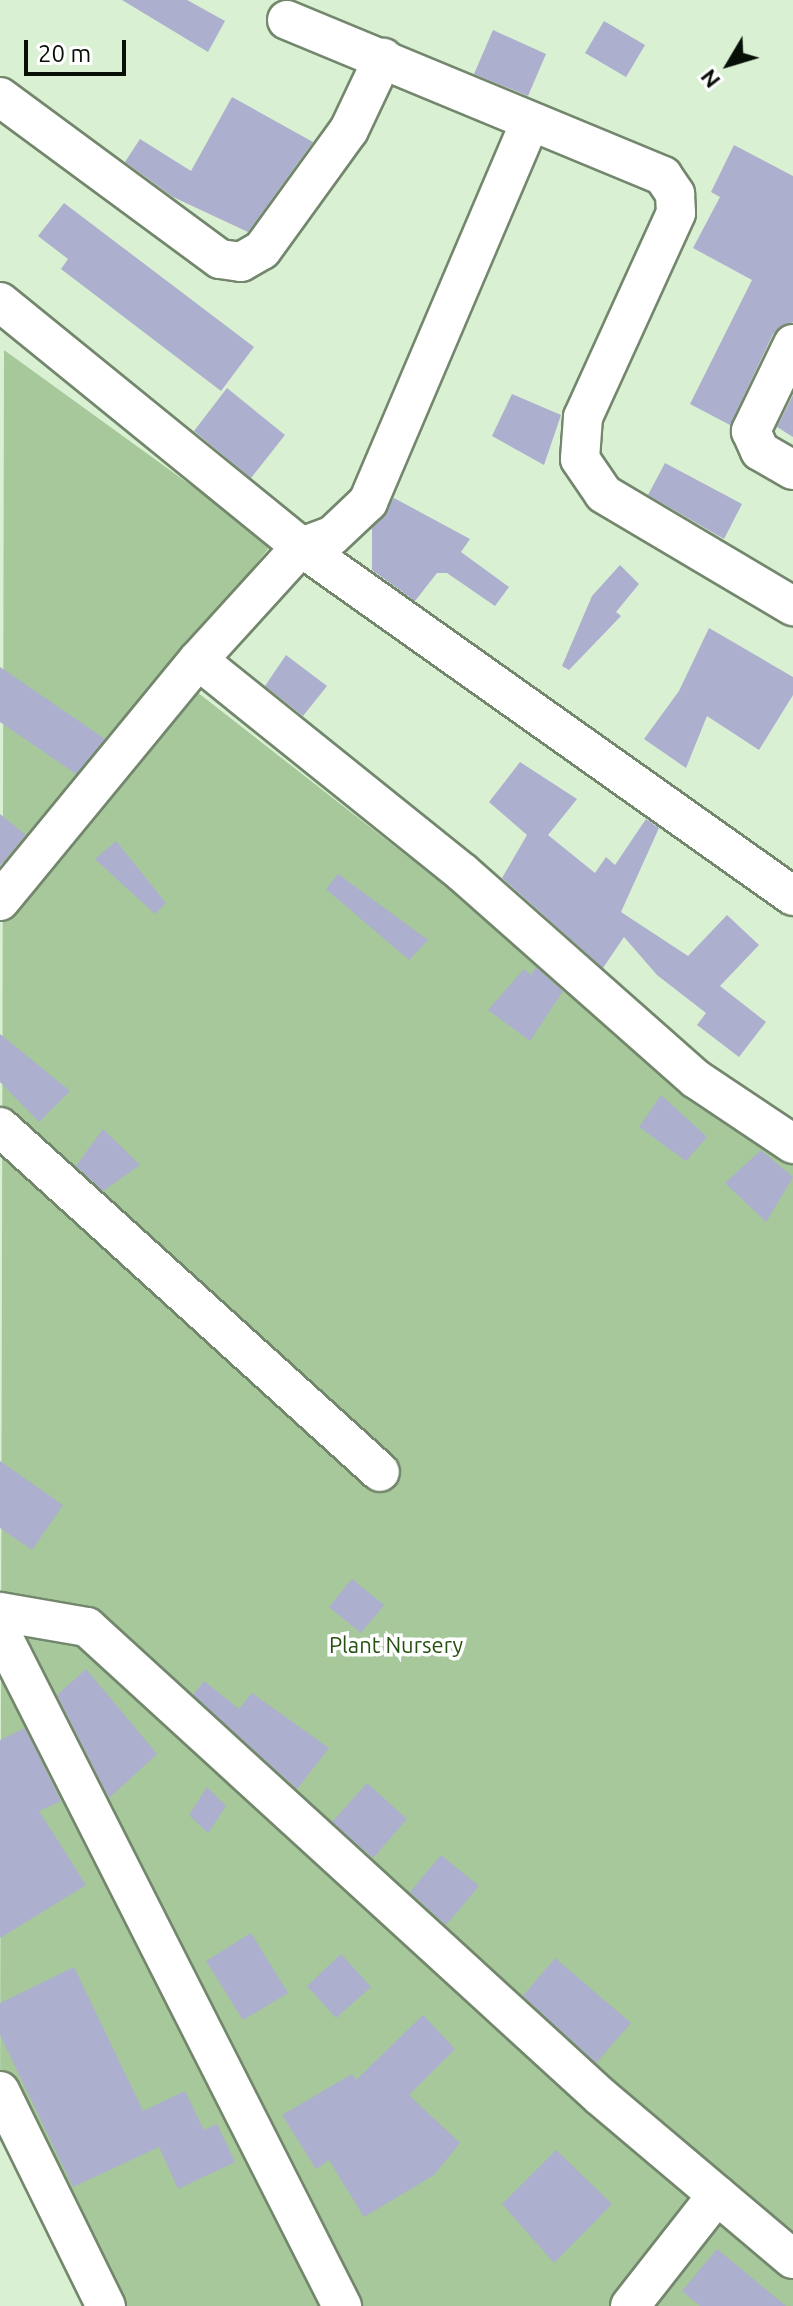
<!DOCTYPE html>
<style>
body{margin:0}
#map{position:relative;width:793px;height:2306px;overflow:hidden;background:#daf0d3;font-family:Ubuntu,sans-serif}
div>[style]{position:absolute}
.green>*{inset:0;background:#a6c89b}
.building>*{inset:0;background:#acafce}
.roads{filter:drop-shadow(2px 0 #73876d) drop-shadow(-2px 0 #73876d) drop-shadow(0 2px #73876d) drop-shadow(0 -2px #73876d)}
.minor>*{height:38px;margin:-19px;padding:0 19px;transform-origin:19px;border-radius:19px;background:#fff}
span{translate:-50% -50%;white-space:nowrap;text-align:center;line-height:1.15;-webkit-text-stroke:7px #fff;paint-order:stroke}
.park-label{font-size:22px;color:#245011}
.north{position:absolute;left:689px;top:24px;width:80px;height:80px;-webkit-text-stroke:6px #fff;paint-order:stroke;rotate:232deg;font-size:22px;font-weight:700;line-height:32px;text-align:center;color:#080f06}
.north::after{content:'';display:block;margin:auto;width:28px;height:36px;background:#080f06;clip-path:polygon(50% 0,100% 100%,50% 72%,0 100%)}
.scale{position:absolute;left:24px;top:40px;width:102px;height:36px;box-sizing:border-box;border:4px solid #080f06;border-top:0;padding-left:10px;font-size:24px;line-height:28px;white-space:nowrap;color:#080f06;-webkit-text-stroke:6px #fff;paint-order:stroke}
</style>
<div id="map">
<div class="green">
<div style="clip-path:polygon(4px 350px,272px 544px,170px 671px,793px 1157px,793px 2306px,88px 2306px,0 2133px)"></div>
</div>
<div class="building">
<div style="clip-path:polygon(122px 0,187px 0,225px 21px,208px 52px)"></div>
<div style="clip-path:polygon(604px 21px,645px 45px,626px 77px,585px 53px)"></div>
<div style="clip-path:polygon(493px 30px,546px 54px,528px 96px,474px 74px)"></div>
<div style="clip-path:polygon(232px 97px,313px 142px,248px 232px,173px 197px,125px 162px,140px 139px,191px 171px)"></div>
<div style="clip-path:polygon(734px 145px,793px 176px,793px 322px,773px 334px,730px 425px,690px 404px,752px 280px,693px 248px,720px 197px,711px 192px)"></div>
<div style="clip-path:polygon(64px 203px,254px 347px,221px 391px,61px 269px,68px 259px,38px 236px)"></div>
<div style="clip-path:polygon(227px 388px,285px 435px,251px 478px,194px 431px)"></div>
<div style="clip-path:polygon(512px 394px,561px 415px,544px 465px,492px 436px)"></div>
<div style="clip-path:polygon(793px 395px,793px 437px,777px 427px)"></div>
<div style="clip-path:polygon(665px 463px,742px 504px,724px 539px,648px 495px)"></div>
<div style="clip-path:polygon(394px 498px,470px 539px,461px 552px,509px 587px,495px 606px,447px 573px,437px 573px,415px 601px,372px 570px,372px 528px)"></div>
<div style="clip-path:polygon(620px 565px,639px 584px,616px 612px,621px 616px,569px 670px,562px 666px,592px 596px)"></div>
<div style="clip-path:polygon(709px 628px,793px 677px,793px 695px,759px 750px,707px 716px,686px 768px,644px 739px,679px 691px)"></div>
<div style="clip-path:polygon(286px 655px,327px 686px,303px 716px,265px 686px)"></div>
<div style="clip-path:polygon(0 667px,105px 739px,76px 774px,0 722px)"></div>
<div style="clip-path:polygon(520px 762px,577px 799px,548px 835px,595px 873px,606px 857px,615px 865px,646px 819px,659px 828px,621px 912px,688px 956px,727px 915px,759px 945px,720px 986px,766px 1022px,739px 1057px,697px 1025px,706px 1013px,657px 975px,624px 937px,603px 968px,502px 878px,527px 835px,489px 802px)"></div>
<div style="clip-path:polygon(0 814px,26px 835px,0 866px)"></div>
<div style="clip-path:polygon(116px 841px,166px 903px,155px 914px,95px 859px)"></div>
<div style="clip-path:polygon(338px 874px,428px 940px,409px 960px,326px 889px)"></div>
<div style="clip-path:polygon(536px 967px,563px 991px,530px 1041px,488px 1010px,524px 969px,531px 975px)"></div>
<div style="clip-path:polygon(0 1034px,70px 1091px,39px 1122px,0 1082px)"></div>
<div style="clip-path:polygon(661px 1095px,707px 1137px,686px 1161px,639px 1127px)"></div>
<div style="clip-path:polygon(103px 1129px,140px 1165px,103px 1191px,76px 1166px)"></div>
<div style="clip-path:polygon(761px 1150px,793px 1177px,766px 1222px,725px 1183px)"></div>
<div style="clip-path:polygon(0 1461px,63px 1505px,32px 1550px,0 1528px)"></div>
<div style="clip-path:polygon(352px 1579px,384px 1605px,361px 1633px,329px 1607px)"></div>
<div style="clip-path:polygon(86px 1669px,157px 1754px,109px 1798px,57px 1695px)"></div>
<div style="clip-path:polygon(204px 1681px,239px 1709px,252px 1693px,329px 1748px,297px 1789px,193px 1695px)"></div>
<div style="clip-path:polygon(25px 1728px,61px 1801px,39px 1811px,86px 1885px,0 1938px,0 1740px)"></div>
<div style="clip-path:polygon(367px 1783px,407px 1819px,373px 1858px,332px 1822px)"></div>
<div style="clip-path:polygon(207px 1787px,226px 1806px,208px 1833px,189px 1815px)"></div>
<div style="clip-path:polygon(441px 1855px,479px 1886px,446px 1925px,410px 1892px)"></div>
<div style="clip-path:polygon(251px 1933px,288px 1993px,243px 2020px,206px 1961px)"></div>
<div style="clip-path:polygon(341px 1954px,371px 1987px,336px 2018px,307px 1986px)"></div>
<div style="clip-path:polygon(555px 1958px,631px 2023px,596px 2063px,523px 1996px)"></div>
<div style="clip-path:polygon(74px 1967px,143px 2111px,185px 2091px,204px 2130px,217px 2124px,235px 2162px,178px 2189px,159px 2147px,73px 2187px,0 2035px,0 2003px)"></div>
<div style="clip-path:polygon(423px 2015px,455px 2049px,409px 2095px,460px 2143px,434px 2175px,364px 2217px,329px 2160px,316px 2169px,282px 2115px,352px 2074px,356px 2080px)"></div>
<div style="clip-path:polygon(556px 2150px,612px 2204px,554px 2263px,502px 2204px)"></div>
<div style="clip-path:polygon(717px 2249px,786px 2306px,700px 2306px,682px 2291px)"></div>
</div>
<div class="roads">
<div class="minor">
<div style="left:287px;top:20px;width:407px;rotate:22.5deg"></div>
<div style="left:663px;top:176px;width:22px;rotate:56deg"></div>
<div style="left:675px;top:194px;width:19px;rotate:87deg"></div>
<div style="left:676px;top:213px;width:224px;rotate:114.5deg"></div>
<div style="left:583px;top:417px;width:42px;rotate:94.1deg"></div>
<div style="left:580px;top:459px;width:42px;rotate:55.6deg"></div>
<div style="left:604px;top:494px;width:220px;rotate:30.7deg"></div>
<div style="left:0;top:97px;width:273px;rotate:36.4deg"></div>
<div style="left:220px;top:259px;width:21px;rotate:8deg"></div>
<div style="left:241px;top:262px;width:24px;rotate:-30deg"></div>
<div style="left:262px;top:250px;width:148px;rotate:-54.1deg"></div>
<div style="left:349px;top:130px;width:80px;rotate:-64.7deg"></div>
<div style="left:0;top:302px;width:388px;rotate:39.1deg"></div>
<div style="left:301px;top:547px;width:603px;rotate:35.35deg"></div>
<div style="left:793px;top:344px;width:97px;rotate:115.8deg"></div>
<div style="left:751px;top:431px;width:22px;rotate:66deg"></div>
<div style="left:760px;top:451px;width:38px;rotate:30deg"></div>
<div style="left:198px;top:660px;width:153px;rotate:-47.7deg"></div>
<div style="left:301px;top:547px;width:33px;rotate:-20deg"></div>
<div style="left:332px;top:536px;width:50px;rotate:-43.4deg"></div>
<div style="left:368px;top:502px;width:412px;rotate:-66.9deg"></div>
<div style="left:0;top:901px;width:312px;rotate:-50.6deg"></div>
<div style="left:198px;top:660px;width:340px;rotate:38.8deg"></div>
<div style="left:463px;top:873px;width:311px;rotate:41.5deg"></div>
<div style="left:696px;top:1079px;width:117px;rotate:33.8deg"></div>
<div style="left:0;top:1127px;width:513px;rotate:42.24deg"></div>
<div style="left:0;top:1612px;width:88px;rotate:9.8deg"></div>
<div style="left:87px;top:1627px;width:696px;rotate:42.44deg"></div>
<div style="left:601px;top:2097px;width:251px;rotate:40.2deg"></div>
<div style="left:0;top:1631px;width:757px;rotate:63.13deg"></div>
<div style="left:0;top:2091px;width:240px;rotate:63.8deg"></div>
<div style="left:630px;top:2306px;width:141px;rotate:-51.9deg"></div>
</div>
</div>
<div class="park-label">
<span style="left:396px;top:1645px">Plant Nursery</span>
</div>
<div class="north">N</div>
<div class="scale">20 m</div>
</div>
